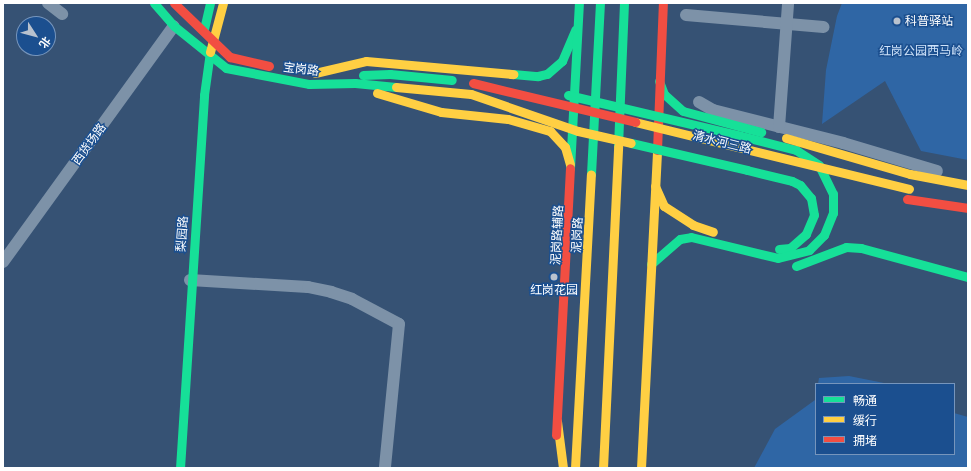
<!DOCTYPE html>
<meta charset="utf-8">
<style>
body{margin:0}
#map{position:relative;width:971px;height:471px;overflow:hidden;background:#365274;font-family:Lato,"Noto Sans SC",sans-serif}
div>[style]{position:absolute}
.green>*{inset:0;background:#2f66a5}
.street>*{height:12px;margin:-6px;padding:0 6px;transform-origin:6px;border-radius:6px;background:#7d92a8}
.fast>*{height:9px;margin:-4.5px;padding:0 4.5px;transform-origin:4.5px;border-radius:4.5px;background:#16e098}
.slow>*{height:9px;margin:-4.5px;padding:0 4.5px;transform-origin:4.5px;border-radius:4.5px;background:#ffcf43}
.jam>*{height:9px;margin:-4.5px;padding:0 4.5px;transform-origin:4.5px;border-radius:4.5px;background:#f24e42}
.fast-bridge>*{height:9px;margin:-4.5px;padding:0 4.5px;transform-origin:4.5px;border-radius:4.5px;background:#16e098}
.slow-bridge>*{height:9px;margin:-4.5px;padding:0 4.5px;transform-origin:4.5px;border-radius:4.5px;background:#ffcf43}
.jam-bridge>*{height:9px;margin:-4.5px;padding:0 4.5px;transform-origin:4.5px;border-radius:4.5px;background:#f24e42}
.dots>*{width:11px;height:11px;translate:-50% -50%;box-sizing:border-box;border:2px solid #1b4f8f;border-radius:50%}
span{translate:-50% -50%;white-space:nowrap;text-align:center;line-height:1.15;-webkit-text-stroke:3px #1b4f8f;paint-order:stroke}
.poi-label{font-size:12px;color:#fff}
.left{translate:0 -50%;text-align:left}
.park-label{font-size:12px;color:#cfe3fa}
.street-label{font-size:12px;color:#fff}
.frame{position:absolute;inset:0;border:4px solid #fff;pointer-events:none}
.legend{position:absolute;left:815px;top:383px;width:140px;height:72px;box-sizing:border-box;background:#1b4f8f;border:1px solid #7695bc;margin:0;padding:5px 7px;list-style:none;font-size:12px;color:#fff}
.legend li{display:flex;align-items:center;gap:8px;height:20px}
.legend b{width:20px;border:1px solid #7695bc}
.north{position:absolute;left:16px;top:16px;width:40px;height:40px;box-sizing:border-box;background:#1b4f8f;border:1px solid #7695bc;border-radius:50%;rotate:126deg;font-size:11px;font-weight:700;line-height:16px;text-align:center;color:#fff}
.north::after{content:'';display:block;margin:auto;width:14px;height:18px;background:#b9c2ce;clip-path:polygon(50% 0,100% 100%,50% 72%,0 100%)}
</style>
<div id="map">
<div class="green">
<div style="clip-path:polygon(842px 3px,968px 3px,968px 160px,921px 151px,885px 81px,822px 124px,826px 70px,837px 16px)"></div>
<div style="clip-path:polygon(849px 376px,884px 383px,886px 384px,818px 384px,819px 378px)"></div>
<div style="clip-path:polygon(816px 397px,816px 454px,954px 454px,954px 413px,968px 417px,968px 468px,754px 468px,775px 429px,815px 400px)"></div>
</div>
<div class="street">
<div style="left:48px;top:3px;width:18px;rotate:38deg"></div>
<div style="left:686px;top:15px;width:138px;rotate:5deg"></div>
<div style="left:699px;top:102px;width:16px;rotate:30deg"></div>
<div style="left:713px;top:110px;width:134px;rotate:14.2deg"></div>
<div style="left:843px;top:143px;width:98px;rotate:16.6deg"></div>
<div style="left:779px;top:127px;width:124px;rotate:-85.8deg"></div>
<div style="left:3px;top:262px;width:291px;rotate:-54.1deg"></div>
<div style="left:190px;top:280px;width:118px;rotate:3.4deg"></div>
<div style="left:308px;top:287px;width:24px;rotate:12deg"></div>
<div style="left:331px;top:292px;width:22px;rotate:18deg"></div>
<div style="left:352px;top:299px;width:53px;rotate:28deg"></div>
<div style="left:399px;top:324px;width:145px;rotate:95.6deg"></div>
</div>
<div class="fast">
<div style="left:154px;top:3px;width:30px;rotate:49deg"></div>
<div style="left:174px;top:26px;width:67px;rotate:38.9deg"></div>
<div style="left:226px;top:68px;width:85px;rotate:10.9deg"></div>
<div style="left:309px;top:84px;width:46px;rotate:-1.2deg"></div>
<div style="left:355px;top:83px;width:41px;rotate:5.6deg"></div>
<div style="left:204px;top:29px;width:27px;rotate:-77deg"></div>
<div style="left:513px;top:74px;width:25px;rotate:5deg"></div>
<div style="left:538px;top:76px;width:9px;rotate:-13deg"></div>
<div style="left:547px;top:74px;width:20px;rotate:-41deg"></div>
<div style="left:562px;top:61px;width:34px;rotate:-67deg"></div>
<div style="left:363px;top:75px;width:27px;rotate:-2deg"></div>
<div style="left:390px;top:74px;width:62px;rotate:5.5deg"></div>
<div style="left:659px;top:81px;width:14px;rotate:69deg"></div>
<div style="left:664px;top:94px;width:25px;rotate:42deg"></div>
<div style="left:683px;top:111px;width:81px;rotate:15.1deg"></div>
<div style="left:618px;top:146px;width:143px;rotate:-87.6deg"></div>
<div style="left:570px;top:168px;width:165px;rotate:-86.9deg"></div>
<div style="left:747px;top:170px;width:46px;rotate:13.7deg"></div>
<div style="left:792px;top:181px;width:9px;rotate:27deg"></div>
<div style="left:800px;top:185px;width:17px;rotate:50deg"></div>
<div style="left:811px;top:198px;width:17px;rotate:80deg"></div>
<div style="left:814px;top:215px;width:21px;rotate:113deg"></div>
<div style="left:806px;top:234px;width:21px;rotate:139deg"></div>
<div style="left:790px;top:248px;width:11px;rotate:175deg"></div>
<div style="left:591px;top:174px;width:171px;rotate:-87deg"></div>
<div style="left:651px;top:264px;width:38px;rotate:-41deg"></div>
<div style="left:680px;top:239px;width:11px;rotate:-10deg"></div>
<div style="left:691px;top:237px;width:89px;rotate:13.6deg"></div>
<div style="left:778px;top:258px;width:32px;rotate:-14deg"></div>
<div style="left:809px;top:250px;width:21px;rotate:-45deg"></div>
<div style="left:824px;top:235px;width:24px;rotate:-68deg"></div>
<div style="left:833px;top:213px;width:19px;rotate:-90deg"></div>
<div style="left:833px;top:194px;width:32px;rotate:-116deg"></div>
<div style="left:819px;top:165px;width:27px;rotate:-147deg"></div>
<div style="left:796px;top:150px;width:53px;rotate:-165.7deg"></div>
<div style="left:796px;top:266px;width:53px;rotate:-20.8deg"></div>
<div style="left:846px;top:247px;width:15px;rotate:4deg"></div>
<div style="left:861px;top:248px;width:111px;rotate:15.2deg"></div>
<div style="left:180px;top:468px;width:374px;rotate:-86.3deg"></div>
<div style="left:204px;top:95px;width:43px;rotate:-82.1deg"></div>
</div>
<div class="slow">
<div style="left:210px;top:52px;width:51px;rotate:-75.1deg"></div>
<div style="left:315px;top:73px;width:52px;rotate:-13.2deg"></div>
<div style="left:366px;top:61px;width:148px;rotate:5.1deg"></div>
<div style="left:396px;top:87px;width:75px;rotate:5.3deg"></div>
<div style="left:377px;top:93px;width:67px;rotate:16.5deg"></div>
<div style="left:441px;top:112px;width:67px;rotate:6deg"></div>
<div style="left:508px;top:119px;width:44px;rotate:15.9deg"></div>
<div style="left:550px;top:131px;width:22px;rotate:47deg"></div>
<div style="left:565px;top:147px;width:18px;rotate:74deg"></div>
<div style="left:786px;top:138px;width:129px;rotate:16.2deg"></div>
<div style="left:910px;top:174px;width:59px;rotate:10.7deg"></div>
<div style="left:655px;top:186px;width:22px;rotate:66deg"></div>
<div style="left:664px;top:206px;width:35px;rotate:33deg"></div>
<div style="left:693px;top:225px;width:21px;rotate:19deg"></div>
<div style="left:557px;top:421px;width:47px;rotate:82.7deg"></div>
<div style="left:575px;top:468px;width:294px;rotate:-86.9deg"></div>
<div style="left:603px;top:468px;width:322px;rotate:-87.3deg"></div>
<div style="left:641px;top:468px;width:318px;rotate:-87.1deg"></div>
</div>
<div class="jam">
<div style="left:174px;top:3px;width:78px;rotate:44deg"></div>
<div style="left:230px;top:57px;width:40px;rotate:13deg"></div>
<div style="left:657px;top:150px;width:147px;rotate:-87.7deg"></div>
<div style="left:907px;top:199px;width:62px;rotate:8.4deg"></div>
<div style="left:556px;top:435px;width:267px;rotate:-87deg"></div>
</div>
<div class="fast-bridge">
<div style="left:568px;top:95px;width:178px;rotate:13.3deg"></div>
<div style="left:631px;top:143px;width:119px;rotate:13.1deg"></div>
</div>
<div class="slow-bridge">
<div style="left:471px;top:94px;width:113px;rotate:19.1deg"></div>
<div style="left:578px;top:131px;width:54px;rotate:12.8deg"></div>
<div style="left:635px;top:122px;width:282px;rotate:13.7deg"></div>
</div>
<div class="jam-bridge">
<div style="left:473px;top:83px;width:167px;rotate:13.5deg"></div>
</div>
<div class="dots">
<div style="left:897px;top:21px;background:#b9c2ce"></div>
<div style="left:554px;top:277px;background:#b9c2ce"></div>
</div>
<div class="poi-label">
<span class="left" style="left:905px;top:21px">科普驿站</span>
<span style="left:554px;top:290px">红岗花园</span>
</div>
<div class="park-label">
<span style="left:921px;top:51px">红岗公园西马岭</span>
</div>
<div class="street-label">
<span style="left:301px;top:69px;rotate:7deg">宝岗路</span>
<span style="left:722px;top:142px;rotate:14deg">清水河三路</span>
<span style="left:89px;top:144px;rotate:-54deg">西货场路</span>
<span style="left:182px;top:234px;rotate:-86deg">梨园路</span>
<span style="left:557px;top:235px;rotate:-87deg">泥岗路辅路</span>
<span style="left:577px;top:235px;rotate:-87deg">泥岗路</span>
</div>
<div class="frame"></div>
<ul class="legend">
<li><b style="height:5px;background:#16e098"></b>畅通</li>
<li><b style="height:5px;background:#ffcf43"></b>缓行</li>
<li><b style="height:5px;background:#f24e42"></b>拥堵</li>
</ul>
<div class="north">北</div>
</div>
